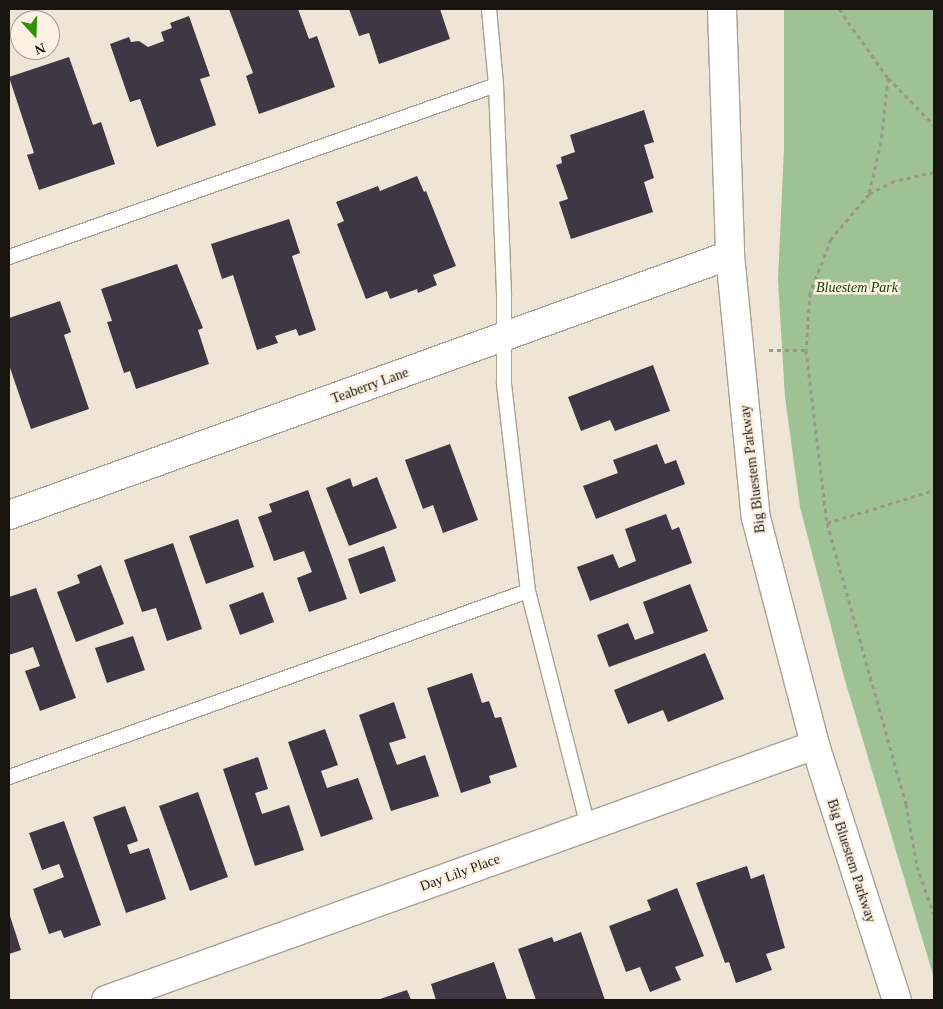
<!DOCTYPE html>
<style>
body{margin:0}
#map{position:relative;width:943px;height:1009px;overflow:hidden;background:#eee5d6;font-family:Georgia,serif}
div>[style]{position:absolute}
.green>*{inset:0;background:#9ec293}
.building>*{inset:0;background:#3f3844}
.path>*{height:3px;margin-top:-1.5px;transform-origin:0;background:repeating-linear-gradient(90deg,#9c958a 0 4px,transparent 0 8px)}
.roads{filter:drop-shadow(1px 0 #a9a092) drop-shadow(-1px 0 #a9a092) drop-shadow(0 1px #a9a092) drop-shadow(0 -1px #a9a092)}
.service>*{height:14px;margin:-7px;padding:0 7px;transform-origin:7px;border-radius:7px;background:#fff}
.minor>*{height:28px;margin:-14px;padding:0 14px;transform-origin:14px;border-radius:14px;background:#fff}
span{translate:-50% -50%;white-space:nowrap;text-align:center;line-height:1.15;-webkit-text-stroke:5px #fbf2e3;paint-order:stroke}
.park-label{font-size:14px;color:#194207;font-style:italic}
.street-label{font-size:14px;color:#181510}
.frame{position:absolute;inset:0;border:10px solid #181510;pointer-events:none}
.north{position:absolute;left:10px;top:10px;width:50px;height:50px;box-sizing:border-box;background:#fbf2e3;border:1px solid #a09a8f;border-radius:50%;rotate:160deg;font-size:14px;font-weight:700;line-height:20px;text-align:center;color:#181510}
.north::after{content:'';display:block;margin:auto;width:18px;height:22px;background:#319007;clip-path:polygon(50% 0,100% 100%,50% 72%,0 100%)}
</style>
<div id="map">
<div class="green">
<div style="clip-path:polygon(784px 9px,934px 9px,934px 978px,844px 677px,800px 507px,785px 397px,778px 280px,784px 148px)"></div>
</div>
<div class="building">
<div style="clip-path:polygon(229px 9px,298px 9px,309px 39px,317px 36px,335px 87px,259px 114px,246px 76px,253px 73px)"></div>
<div style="clip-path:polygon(349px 9px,440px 9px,450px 39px,379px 64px,369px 33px,359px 36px)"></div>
<div style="clip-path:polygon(189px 16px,210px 76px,200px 79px,216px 125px,157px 147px,140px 99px,130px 102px,110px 44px,129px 37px,131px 42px,139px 41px,148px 47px,164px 41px,161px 32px,172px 28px,170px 23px)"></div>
<div style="clip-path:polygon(69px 57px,93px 125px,101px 122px,115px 164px,39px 190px,27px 155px,34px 153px,9px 77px)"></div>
<div style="clip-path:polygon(644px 110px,654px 142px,644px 145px,654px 178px,644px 182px,653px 212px,571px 239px,559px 202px,568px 199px,556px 165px,562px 163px,561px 157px,575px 152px,570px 135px)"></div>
<div style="clip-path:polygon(417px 176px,424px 192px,426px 191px,456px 266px,433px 275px,437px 285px,418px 293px,417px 289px,390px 299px,387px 291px,366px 299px,337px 224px,344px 221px,336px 202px,378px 186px,380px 191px)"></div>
<div style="clip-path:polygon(289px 219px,300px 253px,292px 256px,316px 330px,299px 336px,296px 329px,275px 336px,278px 343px,257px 350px,233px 275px,222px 279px,211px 244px)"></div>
<div style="clip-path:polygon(177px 264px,203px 328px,198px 330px,209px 364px,136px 389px,130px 371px,124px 373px,107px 322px,112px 321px,101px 289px)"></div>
<div style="clip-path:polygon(60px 301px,71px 332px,64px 335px,89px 409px,31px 429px,9px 365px,9px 318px)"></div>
<div style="clip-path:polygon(653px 365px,670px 411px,615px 431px,610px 420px,581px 431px,568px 397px)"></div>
<div style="clip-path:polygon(450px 444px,478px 520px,443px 533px,433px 505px,423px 509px,405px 460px)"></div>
<div style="clip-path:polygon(657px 444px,665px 464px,676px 460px,685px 484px,596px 519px,583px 486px,618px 473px,613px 460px)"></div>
<div style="clip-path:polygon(377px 477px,397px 528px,349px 546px,326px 488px,350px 478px,353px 487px)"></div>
<div style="clip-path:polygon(308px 490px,347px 599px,309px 612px,297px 578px,312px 572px,304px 551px,274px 561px,258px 517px,272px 512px,269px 504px)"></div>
<div style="clip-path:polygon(666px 514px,672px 530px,679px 527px,692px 563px,590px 601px,577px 567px,613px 554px,619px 568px,636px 561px,625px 529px)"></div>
<div style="clip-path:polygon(238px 519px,254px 567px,206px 584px,189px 536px)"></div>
<div style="clip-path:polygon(173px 543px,202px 629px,167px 641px,156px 608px,142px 612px,124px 560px)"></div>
<div style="clip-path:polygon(384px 546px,396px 581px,360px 594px,348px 559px)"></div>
<div style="clip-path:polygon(101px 565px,124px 624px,76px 642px,57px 592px,80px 583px,77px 575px)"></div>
<div style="clip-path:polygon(690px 584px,708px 631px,609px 667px,597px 635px,628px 623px,635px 640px,654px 633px,643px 602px)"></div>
<div style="clip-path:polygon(36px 588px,76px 698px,40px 711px,25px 671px,40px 666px,33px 647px,9px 655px,9px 597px)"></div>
<div style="clip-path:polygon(263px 592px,274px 622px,240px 635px,229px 605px)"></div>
<div style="clip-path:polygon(133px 636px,145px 670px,107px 683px,95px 648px)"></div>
<div style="clip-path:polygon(705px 653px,724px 699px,668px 722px,663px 710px,628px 724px,614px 690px)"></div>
<div style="clip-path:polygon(472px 673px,482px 703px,489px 701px,495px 718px,501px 717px,517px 767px,489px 776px,491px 783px,461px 793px,427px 688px)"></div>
<div style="clip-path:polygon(394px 702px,406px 738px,389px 743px,397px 765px,425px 755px,439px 796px,391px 811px,359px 715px)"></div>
<div style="clip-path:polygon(325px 729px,338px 765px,321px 771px,327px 788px,358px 778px,373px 819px,321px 837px,288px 742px)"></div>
<div style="clip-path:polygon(258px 757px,268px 789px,255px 793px,262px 814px,289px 805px,304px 850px,255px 866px,223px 769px)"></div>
<div style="clip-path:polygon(198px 792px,228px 877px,190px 891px,159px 806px)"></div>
<div style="clip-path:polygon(125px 806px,138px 841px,127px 845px,130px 854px,149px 848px,166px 899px,126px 913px,93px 817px)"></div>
<div style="clip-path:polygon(64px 821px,101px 925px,64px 938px,61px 930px,49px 934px,33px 889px,64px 877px,59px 864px,42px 870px,29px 833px)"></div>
<div style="clip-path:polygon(747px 866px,751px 879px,764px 874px,785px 948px,766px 954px,772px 970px,736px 983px,729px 962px,725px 963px,696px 883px)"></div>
<div style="clip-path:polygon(677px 888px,704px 956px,675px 967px,681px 980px,650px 992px,640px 967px,626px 972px,609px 926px,651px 910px,647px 900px)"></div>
<div style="clip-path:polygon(9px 913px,21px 950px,9px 954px)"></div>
<div style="clip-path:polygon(581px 932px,605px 1000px,536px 1000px,518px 949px,552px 937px,554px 942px)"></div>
<div style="clip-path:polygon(494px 962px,507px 1000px,436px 1000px,431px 984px)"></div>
<div style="clip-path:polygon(407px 990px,411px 1000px,377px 1000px)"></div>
</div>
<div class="path">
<div style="left:839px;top:9px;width:85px;rotate:54.6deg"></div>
<div style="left:888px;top:78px;width:64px;rotate:96.2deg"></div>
<div style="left:881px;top:142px;width:52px;rotate:103.2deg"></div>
<div style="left:888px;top:78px;width:66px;rotate:45.6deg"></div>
<div style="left:934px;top:172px;width:41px;rotate:167.3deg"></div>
<div style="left:894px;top:181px;width:28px;rotate:153deg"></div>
<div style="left:869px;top:194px;width:59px;rotate:130.2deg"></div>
<div style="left:831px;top:239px;width:58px;rotate:111.3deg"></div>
<div style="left:810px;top:293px;width:57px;rotate:94deg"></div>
<div style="left:806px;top:350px;width:174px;rotate:83.1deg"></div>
<div style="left:827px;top:523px;width:292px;rotate:74.3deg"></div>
<div style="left:906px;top:804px;width:63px;rotate:79.9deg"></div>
<div style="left:917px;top:866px;width:52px;rotate:70.9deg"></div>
<div style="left:769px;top:350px;width:37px"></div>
<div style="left:827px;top:523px;width:112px;rotate:-17.1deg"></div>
</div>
<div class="roads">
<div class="service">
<div style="left:489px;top:9px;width:76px;rotate:84.7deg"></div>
<div style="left:496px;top:85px;width:211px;rotate:87.8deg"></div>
<div style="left:504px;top:296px;width:88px;rotate:90deg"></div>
<div style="left:504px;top:384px;width:208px;rotate:83.4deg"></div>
<div style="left:528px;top:591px;width:243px;rotate:75.7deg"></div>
<div style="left:9px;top:257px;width:516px;rotate:-19.45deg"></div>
<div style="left:9px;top:777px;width:551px;rotate:-19.72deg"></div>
</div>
<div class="minor">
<div style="left:722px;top:9px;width:246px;rotate:88.1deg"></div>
<div style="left:730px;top:255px;width:264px;rotate:84.4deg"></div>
<div style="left:756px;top:518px;width:235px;rotate:75.4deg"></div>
<div style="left:815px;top:745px;width:268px;rotate:72.2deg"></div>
<div style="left:9px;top:515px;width:766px;rotate:-19.83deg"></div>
<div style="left:106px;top:1000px;width:753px;rotate:-19.78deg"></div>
</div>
</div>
<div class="park-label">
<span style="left:857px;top:288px">Bluestem Park</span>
</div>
<div class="street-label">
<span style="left:370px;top:386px;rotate:-20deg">Teaberry Lane</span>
<span style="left:753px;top:469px;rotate:-97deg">Big Bluestem Parkway</span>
<span style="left:851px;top:861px;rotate:72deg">Big Bluestem Parkway</span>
<span style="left:460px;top:873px;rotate:-20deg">Day Lily Place</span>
</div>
<div class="frame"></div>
<div class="north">N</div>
</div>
